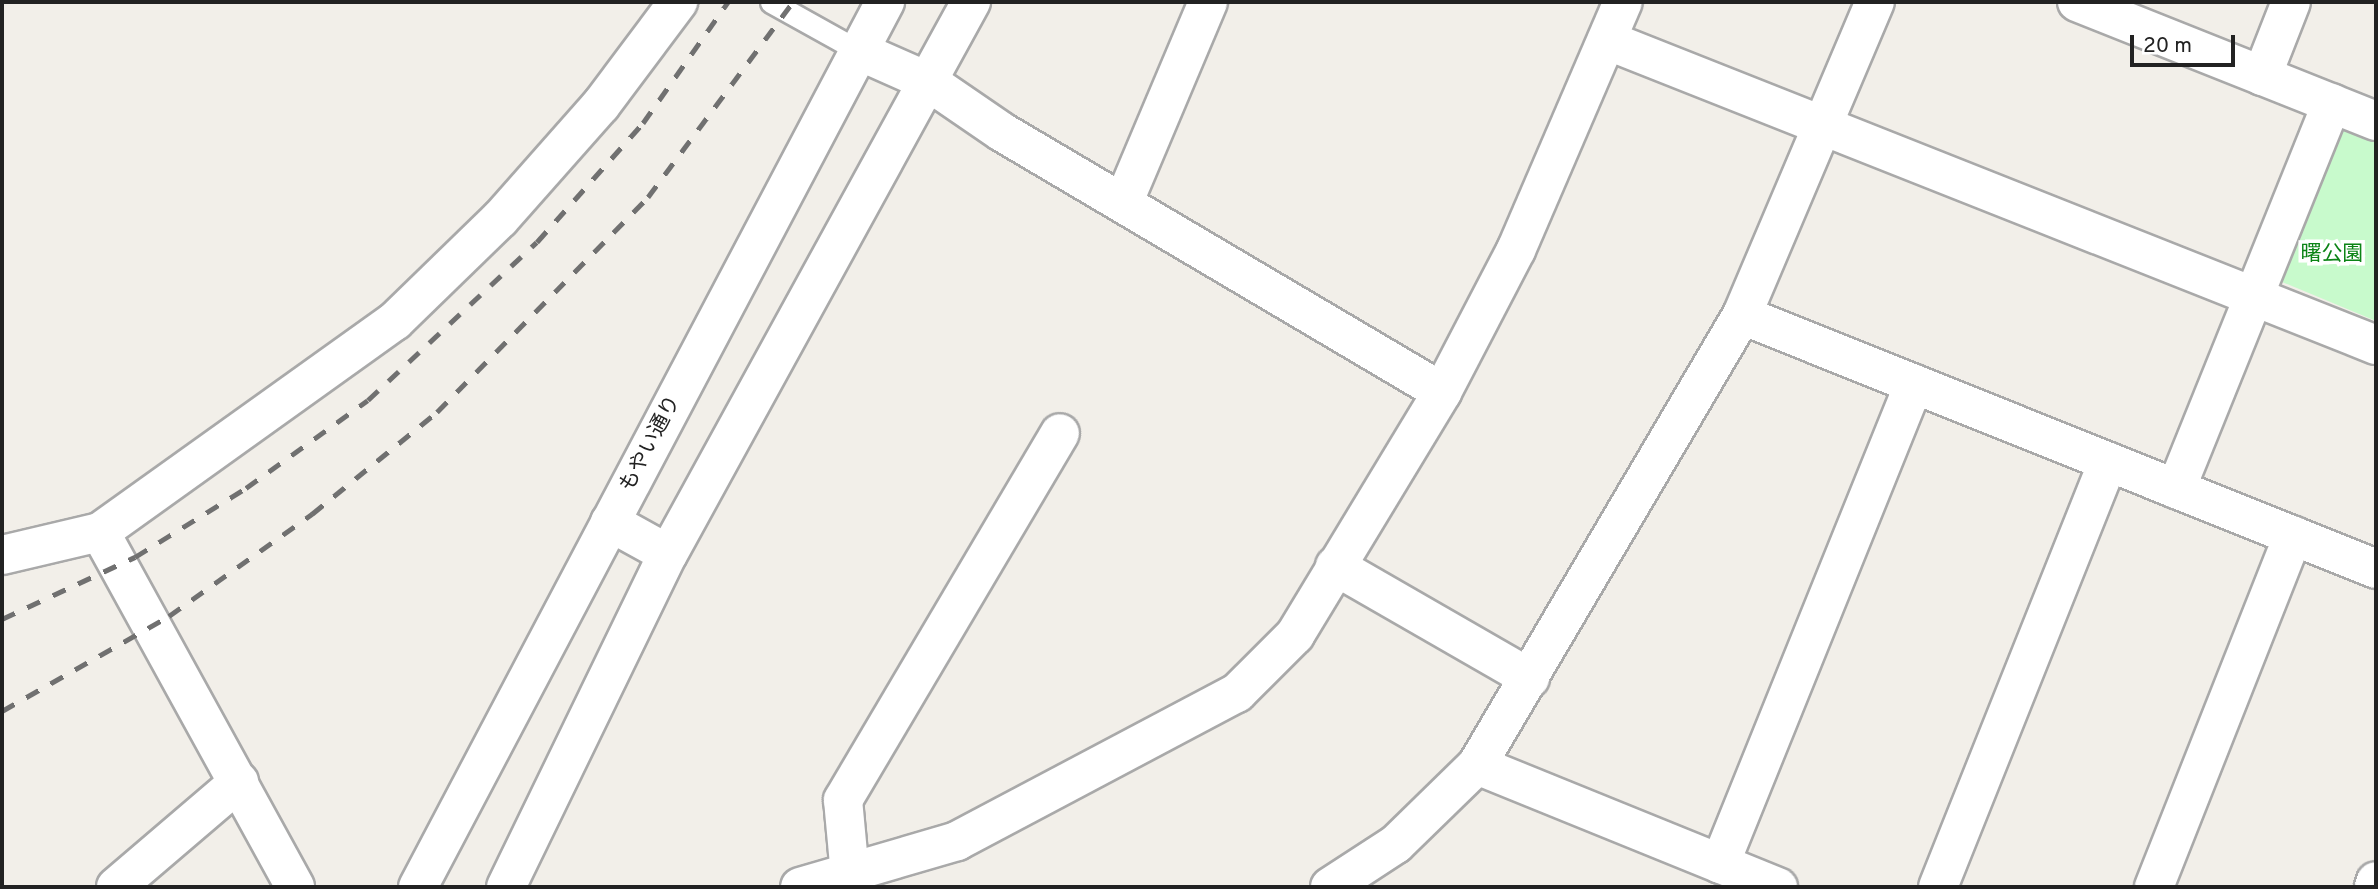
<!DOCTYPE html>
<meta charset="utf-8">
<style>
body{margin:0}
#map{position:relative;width:2378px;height:889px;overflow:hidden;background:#f2efe9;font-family:Overpass,"Noto Sans JP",sans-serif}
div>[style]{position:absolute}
.park>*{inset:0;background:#c8facc}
.roads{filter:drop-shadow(2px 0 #a9a9a9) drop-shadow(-2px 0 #a9a9a9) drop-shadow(0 2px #a9a9a9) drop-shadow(0 -2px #a9a9a9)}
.service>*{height:21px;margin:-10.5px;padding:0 10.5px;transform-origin:10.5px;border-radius:10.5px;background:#fff}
.minor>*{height:38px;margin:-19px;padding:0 19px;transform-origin:19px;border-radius:19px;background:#fff}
.tertiary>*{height:38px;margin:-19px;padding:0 19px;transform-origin:19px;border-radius:19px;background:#fff}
.rail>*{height:5px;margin-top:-2.5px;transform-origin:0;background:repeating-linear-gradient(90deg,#707070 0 14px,transparent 0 28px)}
span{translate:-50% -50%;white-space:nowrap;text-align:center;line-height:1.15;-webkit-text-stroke:7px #fff;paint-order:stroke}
.park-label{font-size:21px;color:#0c8416}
.street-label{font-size:21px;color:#222}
.frame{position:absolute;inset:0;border:4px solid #222;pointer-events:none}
.scale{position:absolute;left:2130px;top:35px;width:105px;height:32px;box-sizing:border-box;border:4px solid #222;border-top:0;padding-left:9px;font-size:21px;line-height:24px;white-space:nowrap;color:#222;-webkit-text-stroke:5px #fff;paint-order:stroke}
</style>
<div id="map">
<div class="park">
<div style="clip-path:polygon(2348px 127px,2376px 138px,2376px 321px,2275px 279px,2333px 134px)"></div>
</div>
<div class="roads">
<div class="service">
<div style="left:771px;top:2px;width:101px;rotate:29.1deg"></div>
</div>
<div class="minor">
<div style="left:2077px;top:2px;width:322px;rotate:21.7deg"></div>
<div style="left:859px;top:51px;width:77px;rotate:23.9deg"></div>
<div style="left:929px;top:82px;width:88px;rotate:34.4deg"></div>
<div style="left:1002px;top:132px;width:511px;rotate:30.58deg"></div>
<div style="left:2262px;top:76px;width:79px;rotate:-68.6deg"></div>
<div style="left:1124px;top:201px;width:216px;rotate:-67.1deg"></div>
<div style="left:1742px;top:315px;width:683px;rotate:21.83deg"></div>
<div style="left:2176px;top:489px;width:416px;rotate:-68deg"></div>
<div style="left:610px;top:522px;width:66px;rotate:28.9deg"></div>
<div style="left:100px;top:532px;width:405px;rotate:61.2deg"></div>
<div style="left:2px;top:555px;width:101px;rotate:-13.2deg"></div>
<div style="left:100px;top:532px;width:363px;rotate:-35.6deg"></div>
<div style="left:395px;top:321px;width:146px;rotate:-44.2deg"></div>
<div style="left:500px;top:219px;width:152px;rotate:-48.5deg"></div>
<div style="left:601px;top:105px;width:129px;rotate:-53.2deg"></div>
<div style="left:1335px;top:566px;width:225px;rotate:29.9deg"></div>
<div style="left:1477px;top:765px;width:325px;rotate:22.1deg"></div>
<div style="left:1720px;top:864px;width:518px;rotate:-67.99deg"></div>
<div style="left:850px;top:875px;width:75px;rotate:-95.3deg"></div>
<div style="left:843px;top:800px;width:426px;rotate:-59.4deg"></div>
<div style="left:116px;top:887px;width:162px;rotate:-40.5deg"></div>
<div style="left:506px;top:887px;width:370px;rotate:-64.1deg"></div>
<div style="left:668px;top:554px;width:630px;rotate:-61.24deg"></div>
<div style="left:1330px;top:887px;width:79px;rotate:-33.1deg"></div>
<div style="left:1396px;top:844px;width:113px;rotate:-44.3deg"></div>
<div style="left:1477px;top:765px;width:522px;rotate:-59.51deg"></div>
<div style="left:1742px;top:315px;width:340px;rotate:-67deg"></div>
<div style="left:1938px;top:887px;width:458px;rotate:-68.2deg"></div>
<div style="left:2154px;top:887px;width:378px;rotate:-68.4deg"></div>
<div style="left:2374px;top:887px;width:6px;rotate:-72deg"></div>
</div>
<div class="tertiary">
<div style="left:1609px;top:41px;width:825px;rotate:21.62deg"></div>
<div style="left:418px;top:887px;width:1001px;rotate:-62.18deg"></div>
<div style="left:800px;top:887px;width:164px;rotate:-16.3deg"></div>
<div style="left:957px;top:841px;width:317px;rotate:-27.9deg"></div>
<div style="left:1237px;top:693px;width:82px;rotate:-45deg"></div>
<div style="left:1295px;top:635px;width:284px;rotate:-58.8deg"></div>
<div style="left:1442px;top:392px;width:160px;rotate:-62.5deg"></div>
<div style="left:1516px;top:250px;width:270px;rotate:-66.7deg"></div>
</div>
</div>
<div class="rail">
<div style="left:2px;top:619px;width:147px;rotate:-25deg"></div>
<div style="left:135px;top:557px;width:131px;rotate:-31.9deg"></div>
<div style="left:246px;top:488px;width:150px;rotate:-35.8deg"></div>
<div style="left:368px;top:400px;width:231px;rotate:-43.1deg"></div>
<div style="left:537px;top:242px;width:159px;rotate:-48.3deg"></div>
<div style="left:643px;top:123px;width:148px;rotate:-54.9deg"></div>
<div style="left:2px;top:711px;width:192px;rotate:-29.6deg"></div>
<div style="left:169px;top:616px;width:176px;rotate:-35.5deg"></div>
<div style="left:312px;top:514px;width:161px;rotate:-39.2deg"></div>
<div style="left:437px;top:412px;width:301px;rotate:-45.5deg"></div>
<div style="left:648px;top:197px;width:243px;rotate:-53.4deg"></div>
</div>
<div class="park-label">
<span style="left:2332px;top:255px">曙公園</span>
</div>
<div class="street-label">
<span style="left:651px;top:444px;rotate:-62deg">もやい通り</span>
</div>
<div class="frame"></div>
<div class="scale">20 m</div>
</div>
